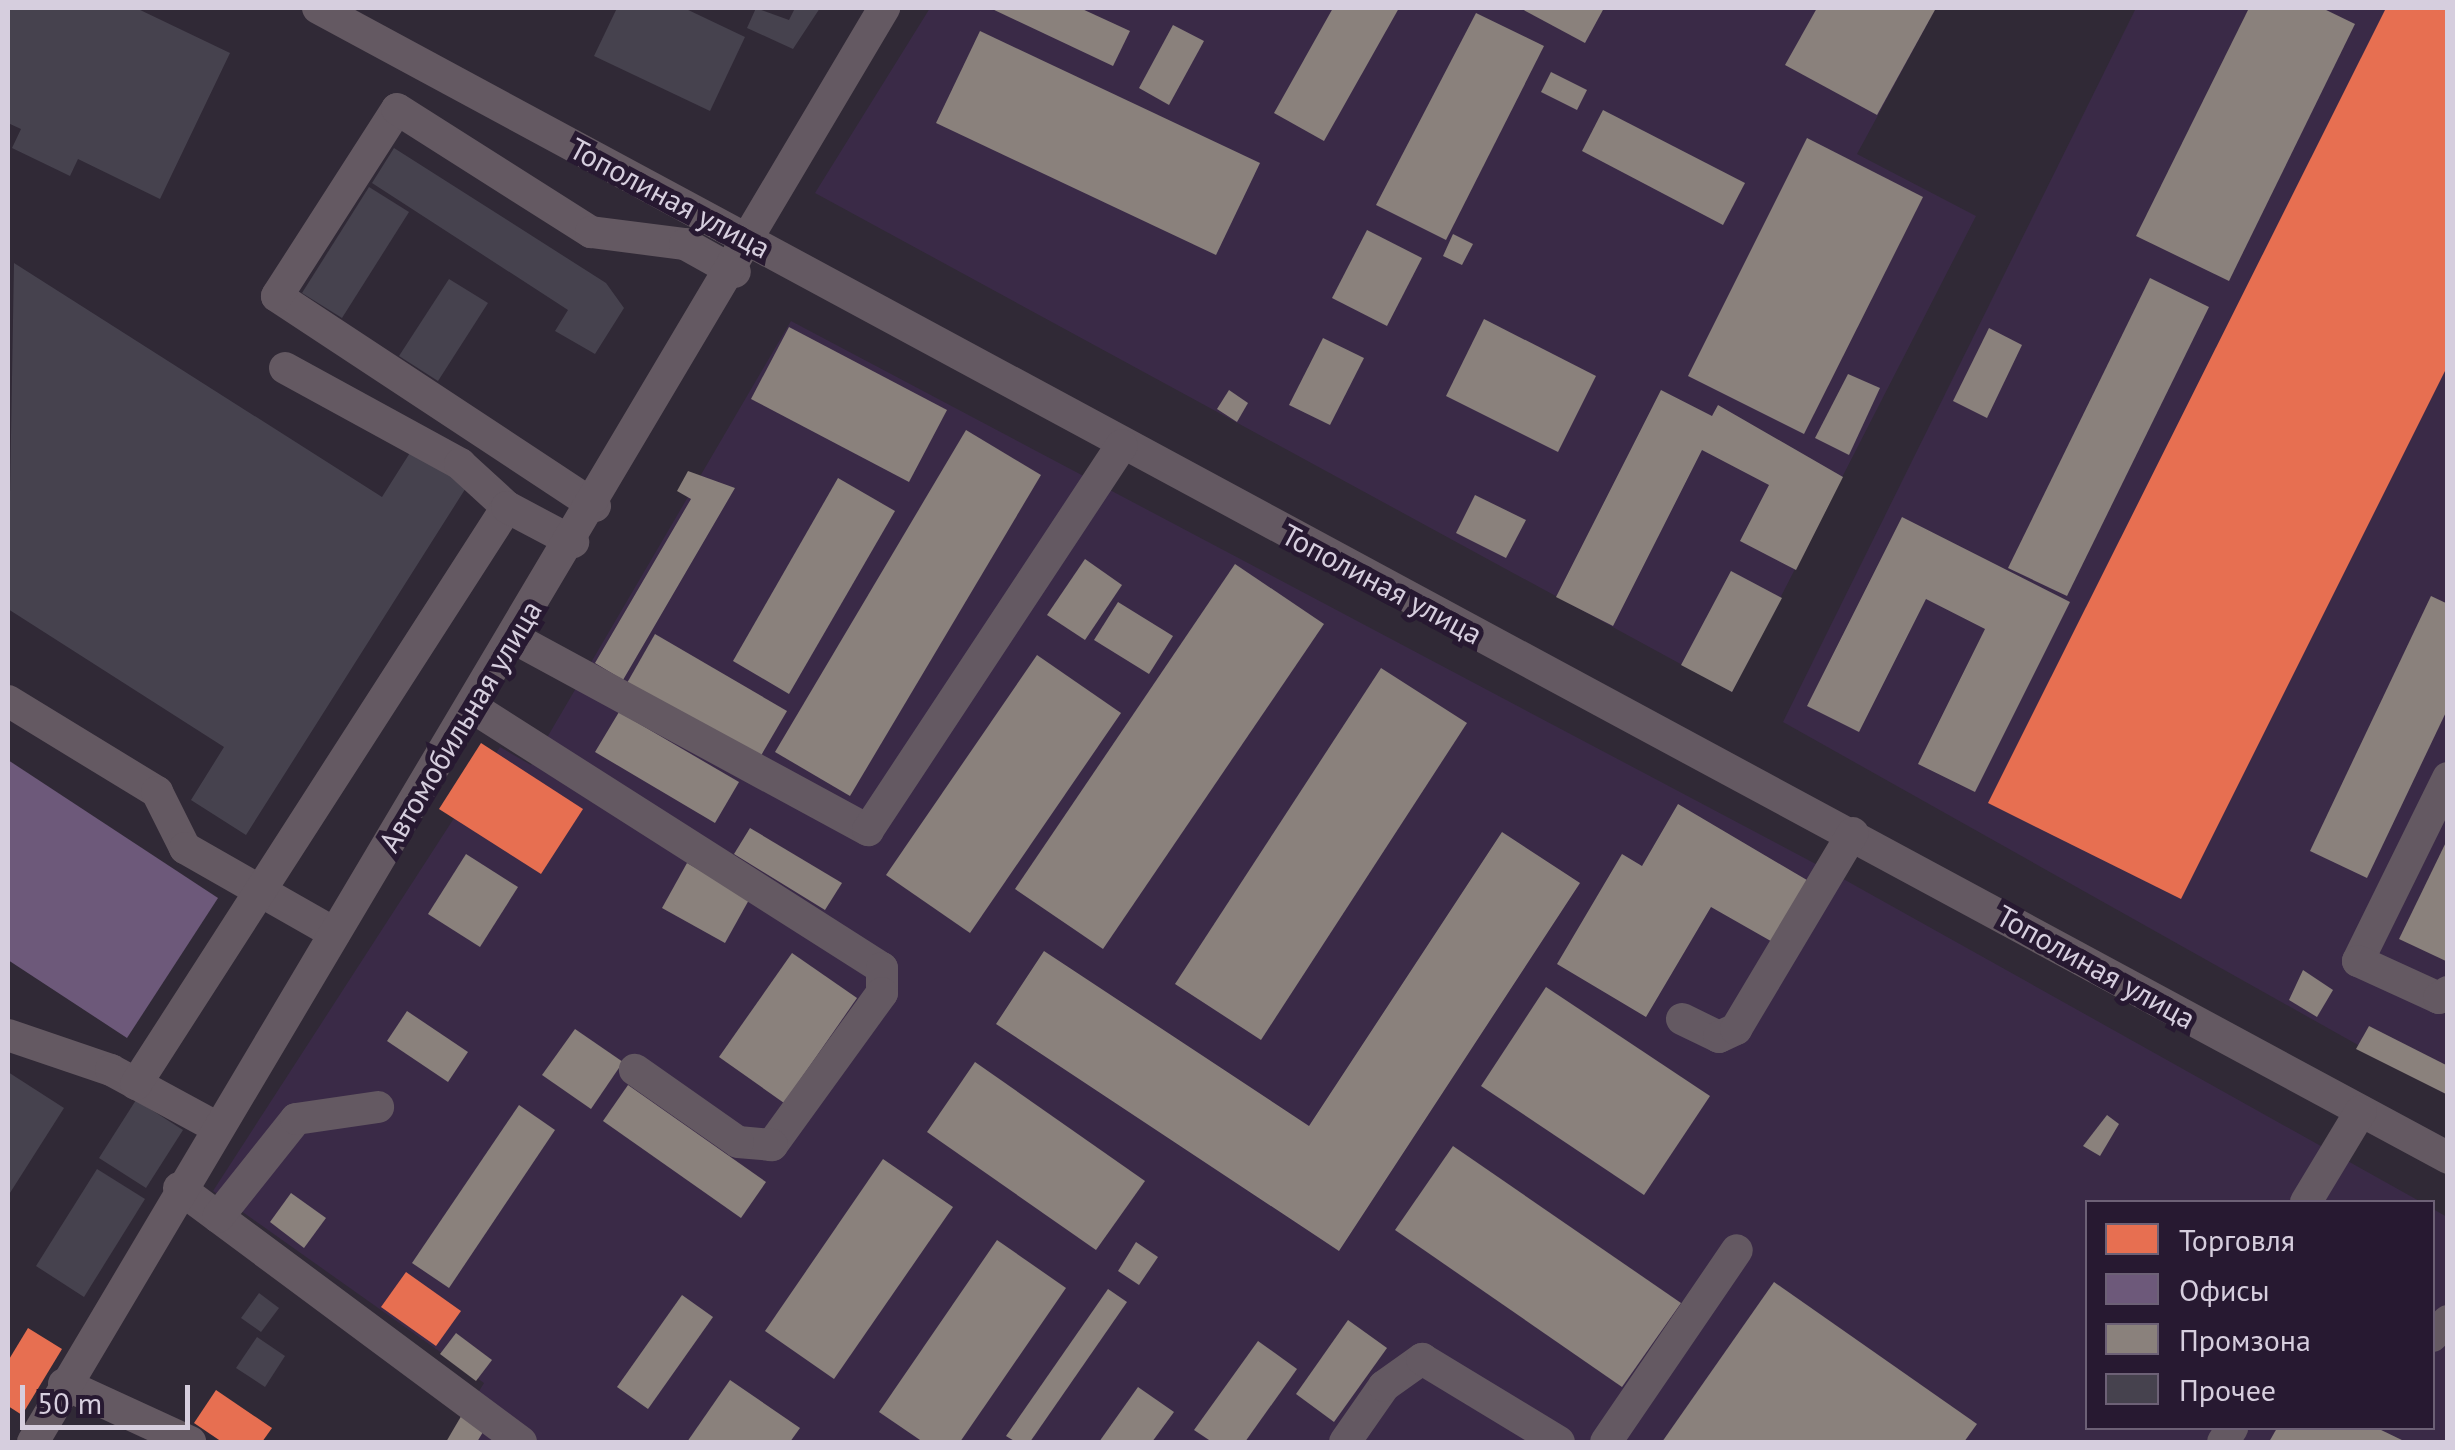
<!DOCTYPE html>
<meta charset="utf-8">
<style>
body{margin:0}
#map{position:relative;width:2455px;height:1450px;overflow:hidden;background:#302936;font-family:"PT Sans",sans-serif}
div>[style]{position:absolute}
.built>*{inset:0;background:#3a2a47}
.shops>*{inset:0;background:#e76f51}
.offices>*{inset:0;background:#6d597a}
.industry>*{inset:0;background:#8a817c}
.building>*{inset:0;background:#46424e}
.minor>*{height:32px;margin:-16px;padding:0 16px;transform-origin:16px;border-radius:16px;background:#645962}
span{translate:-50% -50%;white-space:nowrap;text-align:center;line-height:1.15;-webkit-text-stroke:10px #271931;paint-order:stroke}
.street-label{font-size:30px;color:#d6cede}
.frame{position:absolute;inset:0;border:10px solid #d6cede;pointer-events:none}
.legend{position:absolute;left:2085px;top:1200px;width:350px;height:230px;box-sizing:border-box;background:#271931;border:2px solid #6d6176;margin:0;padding:12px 18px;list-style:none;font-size:30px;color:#d6cede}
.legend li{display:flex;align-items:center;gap:20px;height:50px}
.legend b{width:50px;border:2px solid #6d6176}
.scale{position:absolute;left:20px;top:1385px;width:170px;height:45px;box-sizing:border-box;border:5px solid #d6cede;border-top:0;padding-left:12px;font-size:30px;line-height:35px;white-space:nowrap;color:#d6cede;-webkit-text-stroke:8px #271931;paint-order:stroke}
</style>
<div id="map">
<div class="built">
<div style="clip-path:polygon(930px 8px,1936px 8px,1857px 154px,1976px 216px,1732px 692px,815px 193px)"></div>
<div style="clip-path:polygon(2136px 8px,2447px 8px,2447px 1095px,1783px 722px)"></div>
<div style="clip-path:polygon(791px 321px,1829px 871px,2421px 1202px,2088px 1202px,2088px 1428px,2432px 1428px,2433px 1209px,2447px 1217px,2447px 1442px,448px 1442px,484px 1383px,213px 1191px,500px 747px,531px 765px)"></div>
</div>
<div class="shops">
<div style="clip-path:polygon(2386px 8px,2448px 8px,2448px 365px,2181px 899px,1988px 803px)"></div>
<div style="clip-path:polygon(481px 743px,583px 809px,541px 874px,439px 809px)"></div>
<div style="clip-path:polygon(406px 1272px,461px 1311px,436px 1346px,381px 1307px)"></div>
<div style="clip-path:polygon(28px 1328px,62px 1349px,22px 1415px,8px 1406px,8px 1361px)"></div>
<div style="clip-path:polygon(216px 1390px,272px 1428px,262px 1442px,222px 1442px,194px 1423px)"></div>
</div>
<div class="offices">
<div style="clip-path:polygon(8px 760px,218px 898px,127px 1038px,8px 960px)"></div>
</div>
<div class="industry">
<div style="clip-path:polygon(990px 8px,1080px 8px,1130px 31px,1113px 66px)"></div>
<div style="clip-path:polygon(1333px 8px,1399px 8px,1324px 141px,1274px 113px)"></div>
<div style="clip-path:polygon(1520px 8px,1604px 8px,1585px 43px)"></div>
<div style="clip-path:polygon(1817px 8px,1936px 8px,1877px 115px,1785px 65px)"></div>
<div style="clip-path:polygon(2249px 8px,2322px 8px,2355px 24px,2229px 281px,2136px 236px)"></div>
<div style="clip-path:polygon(1476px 13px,1544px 46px,1446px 240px,1376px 205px)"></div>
<div style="clip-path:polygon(1173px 25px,1204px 41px,1169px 105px,1139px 88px)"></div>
<div style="clip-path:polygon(980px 31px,1260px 163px,1216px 255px,936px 123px)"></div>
<div style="clip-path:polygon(1551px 72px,1587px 90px,1577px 110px,1541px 92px)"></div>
<div style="clip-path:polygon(1603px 110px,1745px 183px,1723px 225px,1582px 151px)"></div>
<div style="clip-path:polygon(1807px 138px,1923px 197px,1804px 434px,1688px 376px)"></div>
<div style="clip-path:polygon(1367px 230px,1422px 258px,1387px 326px,1332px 298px)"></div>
<div style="clip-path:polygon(1453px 234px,1473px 244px,1462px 265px,1443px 256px)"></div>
<div style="clip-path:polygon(2150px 278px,2209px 307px,2067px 596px,2008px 568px)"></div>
<div style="clip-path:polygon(1484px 319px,1596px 376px,1558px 452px,1446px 396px)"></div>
<div style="clip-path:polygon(789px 327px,947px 410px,909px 482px,751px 399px)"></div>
<div style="clip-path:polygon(1989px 328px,2022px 345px,1987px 418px,1953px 401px)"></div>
<div style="clip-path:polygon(1323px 338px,1364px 358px,1330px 425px,1289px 405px)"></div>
<div style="clip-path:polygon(1848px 374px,1880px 388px,1849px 455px,1815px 438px)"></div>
<div style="clip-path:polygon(1229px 390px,1248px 403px,1237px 422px,1217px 409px)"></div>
<div style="clip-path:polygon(1661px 390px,1712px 416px,1718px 405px,1843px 477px,1796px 570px,1740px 541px,1769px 485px,1702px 450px,1613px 626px,1556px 597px)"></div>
<div style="clip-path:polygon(966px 430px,1041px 475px,850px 796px,775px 752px)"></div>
<div style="clip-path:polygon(688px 471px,735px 488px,623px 680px,595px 663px,691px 499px,677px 491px)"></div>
<div style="clip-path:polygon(838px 478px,895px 511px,789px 694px,733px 661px)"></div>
<div style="clip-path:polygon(1475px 495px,1526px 520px,1506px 558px,1456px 533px)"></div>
<div style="clip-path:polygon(1902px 517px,2070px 602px,1975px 792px,1918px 764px,1985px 629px,1926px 599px,1859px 732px,1807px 706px)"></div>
<div style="clip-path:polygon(1085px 559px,1122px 585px,1085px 640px,1047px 615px)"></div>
<div style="clip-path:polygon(1235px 564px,1324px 624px,1103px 949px,1015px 889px)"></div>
<div style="clip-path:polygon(1731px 571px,1782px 598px,1732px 692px,1681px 665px)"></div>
<div style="clip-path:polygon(2431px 596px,2448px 604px,2448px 708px,2367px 878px,2310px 851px)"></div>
<div style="clip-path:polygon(1118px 602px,1173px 636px,1149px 674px,1094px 640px)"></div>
<div style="clip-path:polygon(655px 634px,787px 711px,759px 759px,627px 683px)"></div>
<div style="clip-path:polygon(1037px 655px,1121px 713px,970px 933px,886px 875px)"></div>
<div style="clip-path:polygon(1381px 668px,1467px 723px,1261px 1040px,1175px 984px)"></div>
<div style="clip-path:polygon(619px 712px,739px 782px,715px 823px,595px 752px)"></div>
<div style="clip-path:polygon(1678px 804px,1812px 883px,1776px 944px,1711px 907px,1646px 1017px,1557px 964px,1622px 854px,1642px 866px)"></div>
<div style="clip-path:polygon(750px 828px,842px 883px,825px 910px,734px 854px)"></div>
<div style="clip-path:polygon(1502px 832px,1580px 883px,1339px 1251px,996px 1024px,1044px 951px,1309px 1126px)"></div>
<div style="clip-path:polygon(2448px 838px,2448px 962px,2399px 939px)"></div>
<div style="clip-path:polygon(466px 854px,518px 887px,480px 947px,428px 914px)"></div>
<div style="clip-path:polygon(687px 863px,750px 898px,725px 943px,662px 908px)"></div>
<div style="clip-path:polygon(792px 953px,857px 998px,784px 1103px,719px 1057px)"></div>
<div style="clip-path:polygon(2303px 970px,2333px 990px,2317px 1017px,2289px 1000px)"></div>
<div style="clip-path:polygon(1546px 987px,1710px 1096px,1644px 1195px,1481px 1086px)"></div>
<div style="clip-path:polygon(407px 1011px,468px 1052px,448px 1082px,387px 1041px)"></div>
<div style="clip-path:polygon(2369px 1026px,2448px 1066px,2448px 1095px,2356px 1049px)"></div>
<div style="clip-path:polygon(575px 1029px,623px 1062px,591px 1109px,542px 1075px)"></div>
<div style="clip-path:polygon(975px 1062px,1145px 1181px,1096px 1250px,927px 1132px)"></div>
<div style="clip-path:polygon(628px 1085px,766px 1182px,741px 1218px,603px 1121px)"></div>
<div style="clip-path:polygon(519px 1105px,555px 1130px,449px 1288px,412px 1263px)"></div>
<div style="clip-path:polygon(2107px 1115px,2119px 1124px,2100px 1156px,2083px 1146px)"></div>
<div style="clip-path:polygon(1453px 1146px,1681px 1303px,1622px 1387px,1395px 1230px)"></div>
<div style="clip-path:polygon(883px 1159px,953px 1207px,834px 1379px,765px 1331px)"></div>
<div style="clip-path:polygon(291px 1193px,326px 1218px,304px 1248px,270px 1222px)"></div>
<div style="clip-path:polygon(997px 1240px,1066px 1288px,960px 1442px,923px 1442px,879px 1412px)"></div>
<div style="clip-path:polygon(1136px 1242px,1158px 1257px,1139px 1285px,1118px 1271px)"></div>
<div style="clip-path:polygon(1774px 1282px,1977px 1424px,1964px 1442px,1662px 1442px)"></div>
<div style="clip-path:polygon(1108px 1289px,1127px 1302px,1030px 1442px,1016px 1442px,1006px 1436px)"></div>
<div style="clip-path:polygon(682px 1295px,713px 1317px,648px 1409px,617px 1387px)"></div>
<div style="clip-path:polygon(1348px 1320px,1387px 1348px,1334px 1422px,1296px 1394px)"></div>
<div style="clip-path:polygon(456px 1333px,492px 1360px,476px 1381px,440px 1354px)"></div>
<div style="clip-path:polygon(1258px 1341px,1297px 1369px,1245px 1442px,1212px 1442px,1194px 1430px)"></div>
<div style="clip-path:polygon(730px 1380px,800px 1428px,790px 1442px,687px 1442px)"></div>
<div style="clip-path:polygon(1138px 1387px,1174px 1412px,1152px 1442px,1099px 1442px)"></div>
<div style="clip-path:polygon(463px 1413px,486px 1427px,477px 1442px,446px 1442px)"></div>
<div style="clip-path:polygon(2277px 1428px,2377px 1428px,2406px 1442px,2269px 1442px)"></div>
</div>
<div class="building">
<div style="clip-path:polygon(8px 8px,136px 8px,230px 53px,160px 199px,78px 159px,70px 176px,12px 148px,21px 129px,8px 123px)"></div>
<div style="clip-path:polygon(617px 8px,684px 8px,745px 37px,710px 111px,594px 56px)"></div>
<div style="clip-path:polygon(756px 8px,789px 20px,795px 8px,820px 8px,793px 49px,747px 28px)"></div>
<div style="clip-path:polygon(394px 148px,606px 283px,624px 308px,595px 354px,555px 331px,568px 310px,372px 183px)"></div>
<div style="clip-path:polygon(369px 187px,409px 212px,342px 318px,302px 293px)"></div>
<div style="clip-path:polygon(14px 263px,382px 497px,413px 448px,469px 483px,246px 835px,191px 800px,224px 747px,8px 609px)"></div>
<div style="clip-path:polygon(449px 279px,488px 303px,438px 381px,399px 356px)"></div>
<div style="clip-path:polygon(8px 1072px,64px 1108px,8px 1196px)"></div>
<div style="clip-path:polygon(136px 1100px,183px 1130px,146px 1188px,99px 1158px)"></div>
<div style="clip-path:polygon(97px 1169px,145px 1199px,84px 1297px,36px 1266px)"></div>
<div style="clip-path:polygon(259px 1293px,279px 1308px,261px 1332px,241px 1318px)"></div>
<div style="clip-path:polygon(257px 1337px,285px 1356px,265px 1387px,236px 1368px)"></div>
</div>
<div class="minor">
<div style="left:318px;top:8px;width:2421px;rotate:28.36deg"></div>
<div style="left:285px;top:368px;width:200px;rotate:28.7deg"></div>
<div style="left:460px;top:464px;width:64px;rotate:42.5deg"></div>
<div style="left:595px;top:506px;width:381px;rotate:-146.6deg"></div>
<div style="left:277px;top:296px;width:222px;rotate:-57.3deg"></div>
<div style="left:397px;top:109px;width:230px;rotate:32.4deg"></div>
<div style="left:591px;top:232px;width:95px;rotate:7.3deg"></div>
<div style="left:685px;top:244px;width:57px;rotate:29.2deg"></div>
<div style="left:514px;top:638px;width:403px;rotate:28.5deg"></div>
<div style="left:868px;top:830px;width:461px;rotate:-56.6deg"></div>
<div style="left:8px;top:701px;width:175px;rotate:31.4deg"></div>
<div style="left:157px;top:792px;width:63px;rotate:63.4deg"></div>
<div style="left:185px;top:848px;width:172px;rotate:29.7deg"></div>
<div style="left:472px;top:707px;width:486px;rotate:32.5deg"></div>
<div style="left:882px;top:968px;width:25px;rotate:90deg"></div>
<div style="left:882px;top:993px;width:188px;rotate:125.9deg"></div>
<div style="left:772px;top:1145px;width:34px;rotate:-175deg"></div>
<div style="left:738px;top:1142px;width:126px;rotate:-145deg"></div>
<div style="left:2448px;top:778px;width:204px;rotate:116.2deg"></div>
<div style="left:2358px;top:961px;width:89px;rotate:24.6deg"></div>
<div style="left:2439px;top:998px;width:11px;rotate:-34deg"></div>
<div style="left:1682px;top:1019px;width:41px;rotate:25.9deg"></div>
<div style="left:1719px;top:1037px;width:19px;rotate:-25deg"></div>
<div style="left:1736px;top:1029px;width:228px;rotate:-59.2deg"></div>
<div style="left:8px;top:1035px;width:109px;rotate:18.8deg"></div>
<div style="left:111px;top:1070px;width:119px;rotate:28.5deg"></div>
<div style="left:136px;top:1084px;width:686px;rotate:-57.26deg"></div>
<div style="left:507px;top:507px;width:75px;rotate:27.9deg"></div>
<div style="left:179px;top:1188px;width:426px;rotate:36.6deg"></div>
<div style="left:2306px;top:1202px;width:106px;rotate:-58.9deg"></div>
<div style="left:218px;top:1217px;width:125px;rotate:-51.5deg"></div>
<div style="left:296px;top:1119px;width:83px;rotate:-8.3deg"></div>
<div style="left:2432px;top:1336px;width:22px;rotate:-43deg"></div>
<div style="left:64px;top:1384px;width:139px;rotate:24.7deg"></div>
<div style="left:33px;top:1442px;width:1668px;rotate:-59.31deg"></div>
<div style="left:1345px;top:1442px;width:68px;rotate:-55.1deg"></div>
<div style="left:1384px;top:1386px;width:47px;rotate:-35.4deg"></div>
<div style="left:1422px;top:1359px;width:160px;rotate:31.2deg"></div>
<div style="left:1606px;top:1442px;width:232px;rotate:-55.7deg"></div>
<div style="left:2223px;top:1442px;width:17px;rotate:-57deg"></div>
</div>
<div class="street-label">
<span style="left:670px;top:198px;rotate:28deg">Тополиная улица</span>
<span style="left:1382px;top:584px;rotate:28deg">Тополиная улица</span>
<span style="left:460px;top:726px;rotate:-59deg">Автомобильная улица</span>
<span style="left:2096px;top:967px;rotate:29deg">Тополиная улица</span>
</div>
<div class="frame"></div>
<ul class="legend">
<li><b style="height:28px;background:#e76f51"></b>Торговля</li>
<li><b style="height:28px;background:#6d597a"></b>Офисы</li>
<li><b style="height:28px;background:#8a817c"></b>Промзона</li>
<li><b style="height:28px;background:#46424e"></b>Прочее</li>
</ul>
<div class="scale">50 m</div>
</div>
